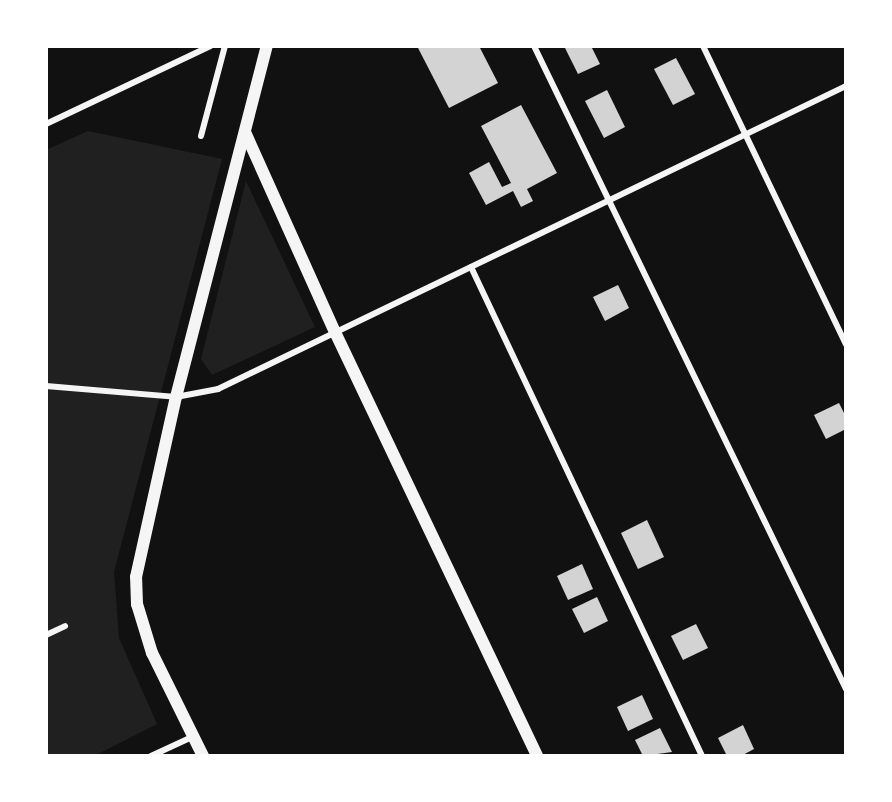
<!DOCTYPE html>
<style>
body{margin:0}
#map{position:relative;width:892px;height:802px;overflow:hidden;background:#111;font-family:Cabin,sans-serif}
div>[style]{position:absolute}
.green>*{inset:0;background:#202020}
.building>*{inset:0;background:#d3d3d3}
.minor>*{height:6px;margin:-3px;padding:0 3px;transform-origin:3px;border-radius:3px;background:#f5f5f5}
.secondary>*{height:12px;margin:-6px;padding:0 6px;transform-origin:6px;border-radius:6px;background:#f5f5f5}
span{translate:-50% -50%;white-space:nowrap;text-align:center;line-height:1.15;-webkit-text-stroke:5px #fff;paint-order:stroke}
.frame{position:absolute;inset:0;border:48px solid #fff;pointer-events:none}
</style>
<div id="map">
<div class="green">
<div style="clip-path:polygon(88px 131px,222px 159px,114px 572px,119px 638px,157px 724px,96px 755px,47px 755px,46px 150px)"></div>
<div style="clip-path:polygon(246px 181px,315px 327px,212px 375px,201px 359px)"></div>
</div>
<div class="building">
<div style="clip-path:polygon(417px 46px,479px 46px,498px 83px,449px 108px)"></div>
<div style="clip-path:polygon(564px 46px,591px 46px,600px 64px,578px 74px)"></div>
<div style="clip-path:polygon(676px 58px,695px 94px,673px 105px,654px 69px)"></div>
<div style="clip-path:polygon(607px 90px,625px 127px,604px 138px,585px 101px)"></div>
<div style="clip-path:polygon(521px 105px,557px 173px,527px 189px,533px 201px,521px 207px,513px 191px,486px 205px,469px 173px,489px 162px,502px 187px,511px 183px,481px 126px)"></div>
<div style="clip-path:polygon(618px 285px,629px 308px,605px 321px,593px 297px)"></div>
<div style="clip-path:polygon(839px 403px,846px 417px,846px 429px,826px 439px,814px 415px)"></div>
<div style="clip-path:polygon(647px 520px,664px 557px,638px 569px,621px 533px)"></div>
<div style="clip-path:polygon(582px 564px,593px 589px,568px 600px,557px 576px)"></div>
<div style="clip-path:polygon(597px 597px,608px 621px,584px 633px,572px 609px)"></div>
<div style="clip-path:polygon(696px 624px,708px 648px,683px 660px,671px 636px)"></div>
<div style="clip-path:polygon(642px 695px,653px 719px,628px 731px,617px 707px)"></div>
<div style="clip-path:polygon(743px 725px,754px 749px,741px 756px,727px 756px,718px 738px)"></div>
<div style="clip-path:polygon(660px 728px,672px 752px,643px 756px,635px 740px)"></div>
</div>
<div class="minor">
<div style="left:534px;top:46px;width:715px;rotate:64.12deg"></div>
<div style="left:703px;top:46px;width:331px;rotate:64.4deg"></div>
<div style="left:46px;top:124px;width:182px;rotate:-25.4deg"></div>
<div style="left:201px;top:136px;width:93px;rotate:-75.1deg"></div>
<div style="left:471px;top:267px;width:541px;rotate:64.71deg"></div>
<div style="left:46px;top:386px;width:130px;rotate:4.8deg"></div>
<div style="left:176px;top:397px;width:43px;rotate:-10.8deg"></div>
<div style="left:218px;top:389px;width:697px;rotate:-25.76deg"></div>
<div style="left:46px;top:635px;width:21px;rotate:-25deg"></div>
<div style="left:151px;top:756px;width:47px;rotate:-24.9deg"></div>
</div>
<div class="secondary">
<div style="left:245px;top:132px;width:219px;rotate:65.8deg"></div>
<div style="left:335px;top:332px;width:470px;rotate:64.5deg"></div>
<div style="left:203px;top:756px;width:115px;rotate:-116.3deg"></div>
<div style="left:152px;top:653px;width:51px;rotate:-107deg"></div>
<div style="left:137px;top:604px;width:27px;rotate:-92deg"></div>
<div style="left:136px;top:577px;width:184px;rotate:-77.5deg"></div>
<div style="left:176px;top:397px;width:363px;rotate:-75.5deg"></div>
</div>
<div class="frame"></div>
</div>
